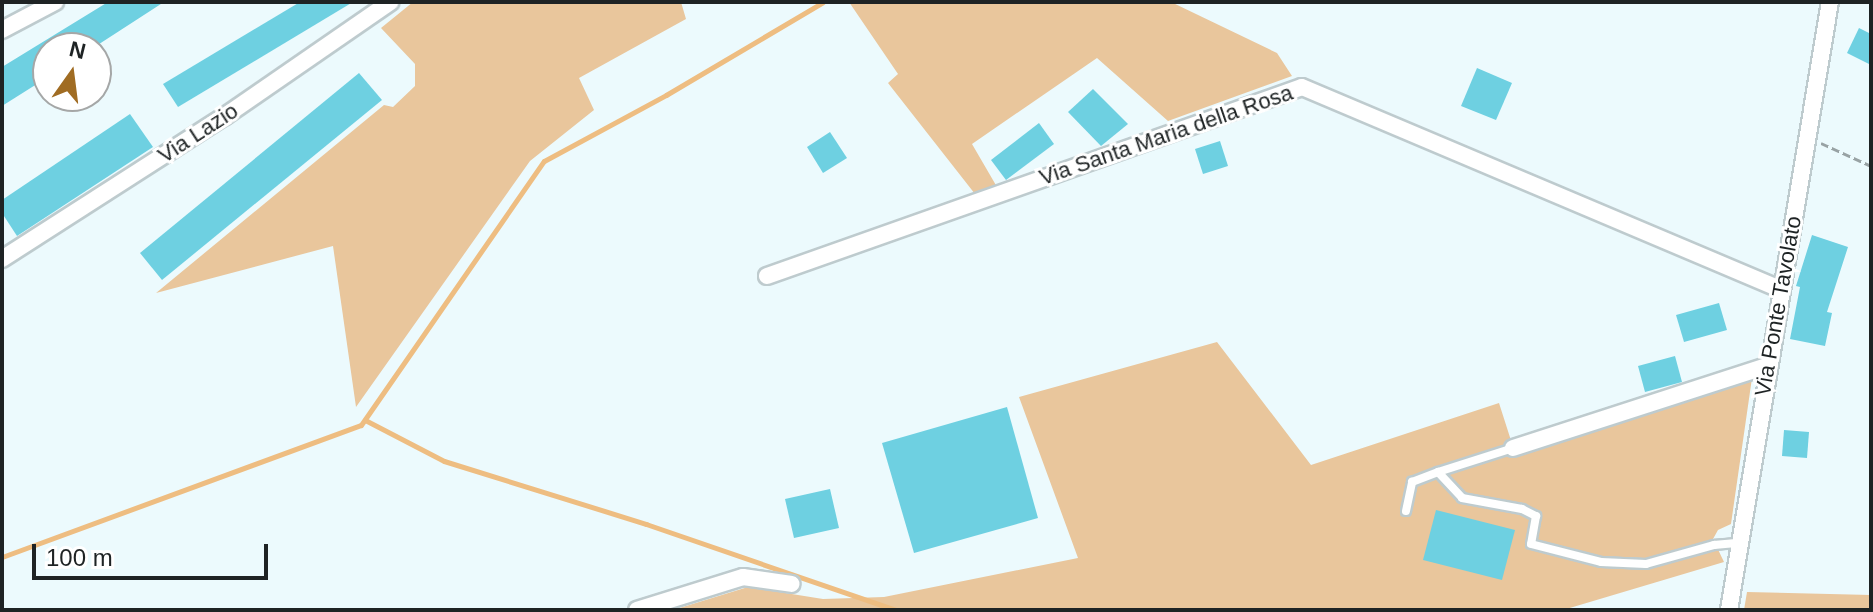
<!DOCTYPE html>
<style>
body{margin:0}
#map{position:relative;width:1873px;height:612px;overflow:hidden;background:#ecfafd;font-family:Arial,sans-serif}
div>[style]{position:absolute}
.green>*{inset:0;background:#e9c69c}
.stream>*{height:5px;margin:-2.5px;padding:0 2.5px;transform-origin:2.5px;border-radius:2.5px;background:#eebd81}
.building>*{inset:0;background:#6ed0e1}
.path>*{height:3px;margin-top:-1.5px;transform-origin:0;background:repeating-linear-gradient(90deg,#98a2a4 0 8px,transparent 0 12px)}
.roads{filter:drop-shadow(2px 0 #becbce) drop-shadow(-2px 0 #becbce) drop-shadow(0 2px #becbce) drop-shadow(0 -2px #becbce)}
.lane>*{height:8px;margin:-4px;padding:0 4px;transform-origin:4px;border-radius:4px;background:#fff}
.street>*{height:16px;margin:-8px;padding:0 8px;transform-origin:8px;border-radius:8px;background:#fff}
span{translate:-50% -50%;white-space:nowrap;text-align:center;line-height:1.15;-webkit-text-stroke:6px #fff;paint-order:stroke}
.street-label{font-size:22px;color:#1e2324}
.frame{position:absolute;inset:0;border:4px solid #1e2324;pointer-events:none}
.north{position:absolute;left:32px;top:32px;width:80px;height:80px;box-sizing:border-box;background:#fff;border:2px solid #a5a7a7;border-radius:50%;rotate:14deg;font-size:22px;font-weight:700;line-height:32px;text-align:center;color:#1e2324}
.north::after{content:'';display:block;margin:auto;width:28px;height:36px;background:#a06c23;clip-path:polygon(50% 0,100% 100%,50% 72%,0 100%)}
.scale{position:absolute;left:32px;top:544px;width:236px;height:36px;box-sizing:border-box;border:4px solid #1e2324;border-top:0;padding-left:10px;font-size:24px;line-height:28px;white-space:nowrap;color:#1e2324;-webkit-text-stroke:6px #fff;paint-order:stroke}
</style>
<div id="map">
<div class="green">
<div style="clip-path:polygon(413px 2px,681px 2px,686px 19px,579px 78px,594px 110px,530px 161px,356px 407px,333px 246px,156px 293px,384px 105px,393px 107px,415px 86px,415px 64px,381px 28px)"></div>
<div style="clip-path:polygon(849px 2px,1171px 2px,1277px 53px,1292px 76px,1168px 121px,1097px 58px,972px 144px,997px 187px,975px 194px,888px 83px,898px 74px)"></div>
<div style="clip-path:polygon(1217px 342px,1311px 465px,1499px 403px,1515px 453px,1752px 378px,1731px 524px,1718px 530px,1713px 539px,1724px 562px,1563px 610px,673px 610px,748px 587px,823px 599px,884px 597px,1078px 558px,1019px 397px)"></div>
<div style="clip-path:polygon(1747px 592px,1871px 595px,1871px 610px,1744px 610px)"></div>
</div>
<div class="stream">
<div style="left:365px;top:420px;width:89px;rotate:27.4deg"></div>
<div style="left:444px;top:461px;width:212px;rotate:17.3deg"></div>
<div style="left:646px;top:524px;width:264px;rotate:19deg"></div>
<div style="left:2px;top:557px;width:382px;rotate:-20.2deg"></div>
<div style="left:361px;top:425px;width:321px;rotate:-55.3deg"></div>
<div style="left:544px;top:161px;width:139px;rotate:-28.4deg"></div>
<div style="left:666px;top:95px;width:182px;rotate:-30.6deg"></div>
</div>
<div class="building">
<div style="clip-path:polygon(108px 2px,164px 2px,93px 48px,48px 48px,48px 77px,2px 106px,2px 67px)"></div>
<div style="clip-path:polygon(300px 2px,353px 2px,178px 107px,163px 84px)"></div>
<div style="clip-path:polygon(1859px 28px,1871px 34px,1871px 65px,1847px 53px)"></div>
<div style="clip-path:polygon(1477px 68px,1512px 83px,1496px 120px,1461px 106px)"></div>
<div style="clip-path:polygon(359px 73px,382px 100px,162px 280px,140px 253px)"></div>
<div style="clip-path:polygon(1093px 89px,1128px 124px,1101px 146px,1068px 112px)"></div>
<div style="clip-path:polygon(130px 114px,153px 147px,17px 236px,2px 213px,2px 200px)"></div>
<div style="clip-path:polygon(1039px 123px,1054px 144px,1006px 180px,991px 160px)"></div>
<div style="clip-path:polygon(830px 132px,847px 158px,823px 173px,807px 147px)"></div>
<div style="clip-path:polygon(1220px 141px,1228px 166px,1203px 174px,1195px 149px)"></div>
<div style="clip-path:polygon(1812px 235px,1848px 247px,1827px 312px,1832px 313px,1825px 346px,1790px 339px,1800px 287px,1796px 286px)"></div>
<div style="clip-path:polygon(1719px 303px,1727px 330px,1684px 342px,1676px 315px)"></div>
<div style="clip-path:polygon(1675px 356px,1682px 382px,1645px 392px,1638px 366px)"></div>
<div style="clip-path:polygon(1007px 407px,1038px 518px,914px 553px,882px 443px)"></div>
<div style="clip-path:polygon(1784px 430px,1809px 432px,1807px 458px,1782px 456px)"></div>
<div style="clip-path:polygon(830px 489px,839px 528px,794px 538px,785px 499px)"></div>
<div style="clip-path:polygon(1436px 510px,1515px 530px,1502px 580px,1423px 560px)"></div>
</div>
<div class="path">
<div style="left:1821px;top:143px;width:55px;rotate:24.7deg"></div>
</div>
<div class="roads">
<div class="lane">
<div style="left:1438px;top:472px;width:79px;rotate:-17.7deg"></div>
<div style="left:1406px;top:511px;width:30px;rotate:-78deg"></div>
<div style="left:1412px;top:482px;width:28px;rotate:-21deg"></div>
<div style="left:1438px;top:472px;width:35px;rotate:47deg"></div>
<div style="left:1462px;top:498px;width:61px;rotate:10.4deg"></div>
<div style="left:1522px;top:509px;width:16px;rotate:27deg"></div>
<div style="left:1536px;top:516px;width:28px;rotate:100deg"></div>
<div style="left:1531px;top:544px;width:72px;rotate:14.4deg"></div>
<div style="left:1601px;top:562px;width:45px;rotate:2.5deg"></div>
<div style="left:1646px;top:564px;width:71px;rotate:-15.6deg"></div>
<div style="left:1714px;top:545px;width:25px;rotate:-5deg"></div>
</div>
<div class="street">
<div style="left:2px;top:30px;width:60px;rotate:-27.8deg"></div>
<div style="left:2px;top:259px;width:265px;rotate:-32.7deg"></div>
<div style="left:225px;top:116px;width:201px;rotate:-34.6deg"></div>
<div style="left:767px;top:276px;width:567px;rotate:-19.46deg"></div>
<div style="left:1302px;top:87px;width:519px;rotate:22.91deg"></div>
<div style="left:1513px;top:448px;width:267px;rotate:-17.9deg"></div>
<div style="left:637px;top:610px;width:111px;rotate:-17.3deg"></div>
<div style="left:743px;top:577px;width:49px;rotate:8.1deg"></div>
<div style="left:1729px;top:610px;width:616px;rotate:-80.57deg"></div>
</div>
</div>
<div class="street-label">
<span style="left:198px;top:133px;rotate:-33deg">Via Lazio</span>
<span style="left:1166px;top:135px;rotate:-19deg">Via Santa Maria della Rosa</span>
<span style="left:1778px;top:306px;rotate:-80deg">Via Ponte Tavolato</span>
</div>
<div class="frame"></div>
<div class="north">N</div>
<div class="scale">100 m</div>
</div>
